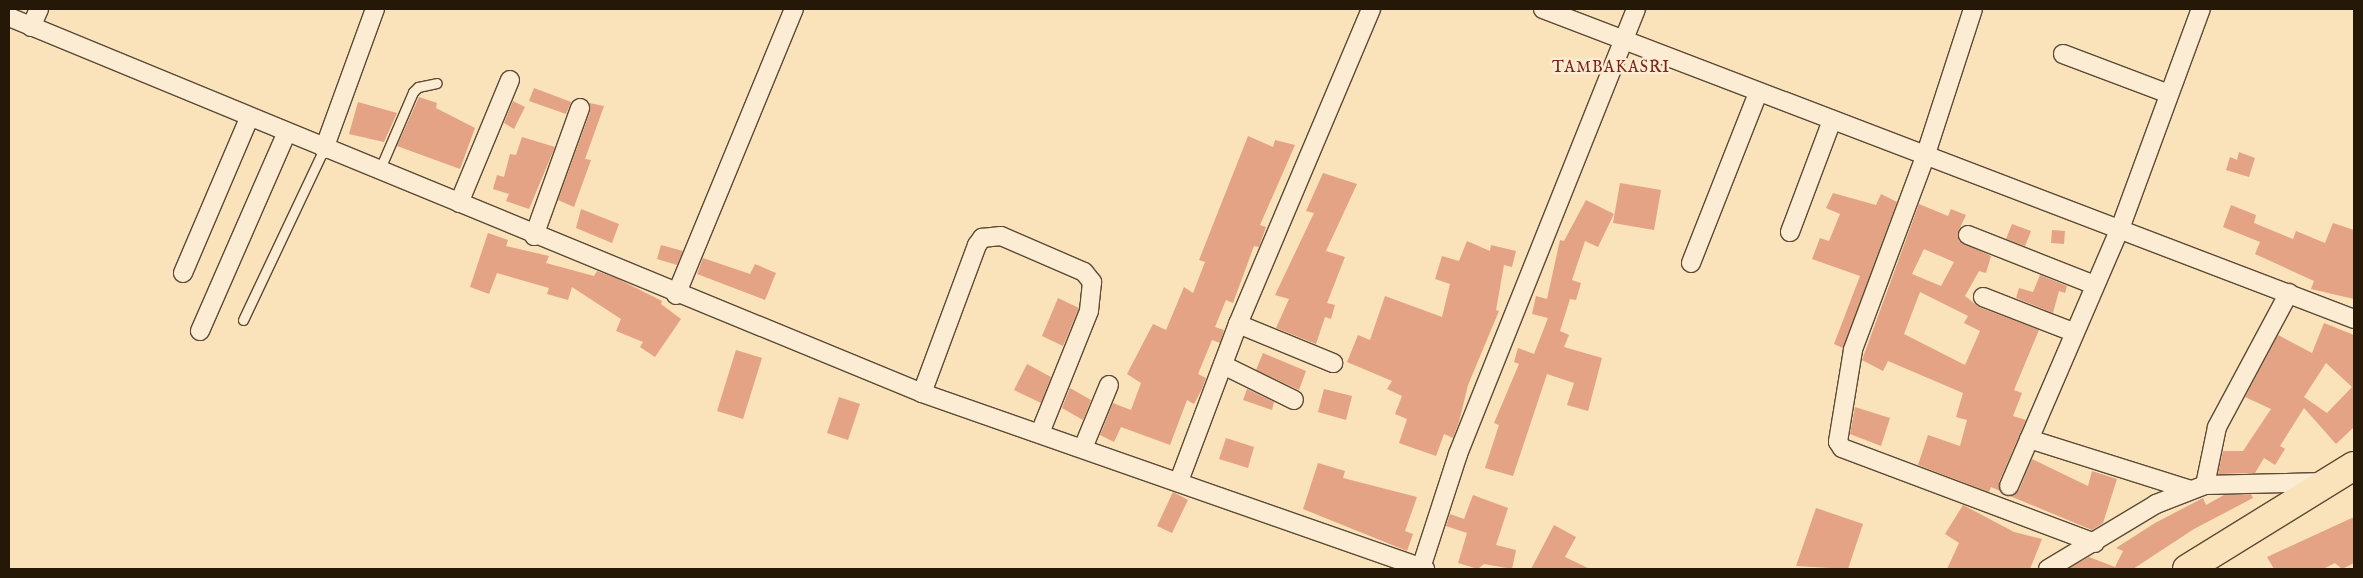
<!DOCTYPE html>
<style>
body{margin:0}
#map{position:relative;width:2363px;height:578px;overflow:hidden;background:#fae2bb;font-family:"IM FELL English",serif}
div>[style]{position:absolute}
.building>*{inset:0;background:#e4a384}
.roads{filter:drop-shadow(1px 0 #5b4a34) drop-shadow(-1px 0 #5b4a34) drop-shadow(0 1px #5b4a34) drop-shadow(0 -1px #5b4a34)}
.lane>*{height:9px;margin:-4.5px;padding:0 4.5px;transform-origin:4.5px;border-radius:4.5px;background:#fcecd3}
.street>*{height:18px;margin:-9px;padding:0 9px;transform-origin:9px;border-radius:9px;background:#fcecd3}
.primary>*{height:28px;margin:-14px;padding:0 14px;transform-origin:14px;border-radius:14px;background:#fae2bb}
span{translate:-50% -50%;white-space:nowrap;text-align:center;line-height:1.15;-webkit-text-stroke:5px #fcecd3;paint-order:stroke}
.quarter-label{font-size:16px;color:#7a1f14;letter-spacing:1px}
.frame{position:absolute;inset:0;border:10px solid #261807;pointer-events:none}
</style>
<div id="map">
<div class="building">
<div style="clip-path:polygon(534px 88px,571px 102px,566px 114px,529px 101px)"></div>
<div style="clip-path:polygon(419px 97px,437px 103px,436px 108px,475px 128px,460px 169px,397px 146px)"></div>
<div style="clip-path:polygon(513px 101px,525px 107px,514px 129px,504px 123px)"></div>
<div style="clip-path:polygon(358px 102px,397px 113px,384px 142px,349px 134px)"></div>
<div style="clip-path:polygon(589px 103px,604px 106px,585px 159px,591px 160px,574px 207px,558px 200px,590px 112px)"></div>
<div style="clip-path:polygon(1248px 136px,1273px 147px,1275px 140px,1295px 145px,1260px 225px,1266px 227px,1259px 247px,1254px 246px,1233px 303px,1226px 300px,1215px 327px,1224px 330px,1220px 343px,1212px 340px,1198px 374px,1206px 378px,1202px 389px,1194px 404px,1187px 400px,1170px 445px,1121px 427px,1114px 442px,1100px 435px,1113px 403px,1131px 410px,1141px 383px,1127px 374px,1153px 324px,1166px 330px,1184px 287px,1193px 293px,1205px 262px,1199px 260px)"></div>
<div style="clip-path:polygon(522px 137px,555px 147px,529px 209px,506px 201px,509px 194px,493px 189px,497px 175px,504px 177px,510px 154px,516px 155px)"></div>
<div style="clip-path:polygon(2239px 152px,2255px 158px,2249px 177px,2226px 170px,2230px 157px,2237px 160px)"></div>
<div style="clip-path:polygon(1323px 173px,1357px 184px,1326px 251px,1345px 257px,1327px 303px,1335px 305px,1331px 319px,1325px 317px,1316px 344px,1276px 328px,1289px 299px,1275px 295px,1314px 213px,1306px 211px)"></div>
<div style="clip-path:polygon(1620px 183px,1661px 190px,1654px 230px,1613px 223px)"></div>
<div style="clip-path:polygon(1833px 193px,1876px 205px,1881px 194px,1897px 202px,1843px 348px,1834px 344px,1860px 276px,1812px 259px,1820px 238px,1829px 241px,1840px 214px,1826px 208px)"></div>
<div style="clip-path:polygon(1586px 200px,1614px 214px,1598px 247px,1585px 241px,1572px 280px,1581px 283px,1576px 300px,1570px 299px,1560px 331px,1569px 335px,1564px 347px,1602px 358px,1588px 411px,1567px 405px,1574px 383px,1547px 374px,1513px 476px,1485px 468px,1499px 425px,1494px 423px,1519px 364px,1514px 362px,1518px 348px,1534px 354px,1548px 318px,1532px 314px,1536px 296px,1547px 299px,1560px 240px,1564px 241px)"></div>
<div style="clip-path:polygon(evenodd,1919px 204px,1948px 216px,1951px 209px,1966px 215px,1958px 232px,1959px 241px,1991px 256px,1986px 273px,1979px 271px,1965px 296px,1979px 307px,2039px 330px,2014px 390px,2022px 393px,2013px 416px,2026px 420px,1999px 482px,2000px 491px,1991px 487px,1989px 492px,1918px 465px,1928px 435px,1960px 446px,1967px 420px,1956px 417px,1963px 393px,1888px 361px,1883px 371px,1862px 360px,1919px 204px,1924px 249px,1954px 262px,1941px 286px,1912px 274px,1924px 249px,1919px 204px,1920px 292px,1968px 316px,1964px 323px,1980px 331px,1965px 365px,1904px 334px,1920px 292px)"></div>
<div style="clip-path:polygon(2231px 205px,2256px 215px,2254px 223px,2293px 239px,2296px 231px,2325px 243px,2333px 223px,2354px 230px,2354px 299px,2311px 289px,2314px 281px,2255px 254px,2260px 242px,2223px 227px)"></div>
<div style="clip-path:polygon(581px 209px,619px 224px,612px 243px,576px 228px)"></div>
<div style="clip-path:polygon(2012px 224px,2031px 231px,2025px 246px,2006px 239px)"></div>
<div style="clip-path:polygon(2052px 230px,2065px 231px,2064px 244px,2051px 243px)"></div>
<div style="clip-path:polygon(488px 233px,508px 240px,506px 246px,549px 256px,546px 263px,594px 276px,597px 271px,618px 279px,662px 301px,661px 304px,681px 319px,655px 357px,640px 347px,643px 342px,616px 331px,621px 319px,572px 287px,568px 300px,547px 294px,549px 288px,497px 273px,489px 294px,470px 287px)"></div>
<div style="clip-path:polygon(1467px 241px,1490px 251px,1491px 245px,1516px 251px,1512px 267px,1504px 265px,1496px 310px,1499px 311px,1468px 385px,1459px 422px,1453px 438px,1444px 434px,1436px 456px,1399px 443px,1407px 419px,1395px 414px,1402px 396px,1387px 389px,1392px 381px,1347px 362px,1358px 335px,1370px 340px,1385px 296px,1442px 317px,1450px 284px,1435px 279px,1442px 256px,1459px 261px)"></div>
<div style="clip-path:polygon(661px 245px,683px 251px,677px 265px,657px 259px)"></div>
<div style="clip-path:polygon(703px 258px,750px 274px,755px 264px,776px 273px,765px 300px,697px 274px)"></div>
<div style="clip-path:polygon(2040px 275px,2067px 286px,2065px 293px,2059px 291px,2053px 313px,2016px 298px,2019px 288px,2033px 292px)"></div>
<div style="clip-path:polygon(1058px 298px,1079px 308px,1063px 346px,1042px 336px)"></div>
<div style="clip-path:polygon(evenodd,2324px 323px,2354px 335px,2354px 427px,2336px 444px,2304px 408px,2280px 446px,2285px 449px,2275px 465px,2264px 458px,2255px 473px,2218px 474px,2223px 451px,2243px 451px,2271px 409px,2245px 397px,2278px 335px,2312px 353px,2324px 323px,2326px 363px,2352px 387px,2327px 413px,2304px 397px,2326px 363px)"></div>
<div style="clip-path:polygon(736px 350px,762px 358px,743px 419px,717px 411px)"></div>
<div style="clip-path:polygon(1263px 353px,1306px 371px,1299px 390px,1256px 370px)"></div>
<div style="clip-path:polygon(1027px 364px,1051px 377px,1041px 403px,1014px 390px)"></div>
<div style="clip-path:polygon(1070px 388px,1091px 400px,1083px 420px,1062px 408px)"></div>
<div style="clip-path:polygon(1247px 389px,1274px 402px,1272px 410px,1243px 400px)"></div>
<div style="clip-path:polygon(1324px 389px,1352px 396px,1346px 420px,1318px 412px)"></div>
<div style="clip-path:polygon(839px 397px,860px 404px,848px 440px,827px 433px)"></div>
<div style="clip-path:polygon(1855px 407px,1890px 418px,1881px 446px,1850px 434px)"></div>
<div style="clip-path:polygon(1226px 438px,1254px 447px,1248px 468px,1219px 459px)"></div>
<div style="clip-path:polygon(2032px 459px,2088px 486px,2092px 471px,2117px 479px,2103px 523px,2092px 530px,2010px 496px,2019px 490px)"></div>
<div style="clip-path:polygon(1318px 463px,1345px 471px,1343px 478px,1417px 497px,1405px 531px,1413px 534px,1407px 551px,1303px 509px)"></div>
<div style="clip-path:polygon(1173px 492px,1188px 500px,1172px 533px,1157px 526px)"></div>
<div style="clip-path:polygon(2251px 494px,2253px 498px,2194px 529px,2133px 569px,2068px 569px,2089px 557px,2115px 567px,2123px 551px,2116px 548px,2155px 523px,2203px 498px,2206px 505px,2224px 495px)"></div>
<div style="clip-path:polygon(1473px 495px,1508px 508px,1496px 545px,1516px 550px,1512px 569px,1484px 564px,1478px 569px,1458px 563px,1467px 533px,1446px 526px,1450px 514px,1464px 519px)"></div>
<div style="clip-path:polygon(1963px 505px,2014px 532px,2042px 539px,2030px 569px,1947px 569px,1959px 543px,1945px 534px)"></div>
<div style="clip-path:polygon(1816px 508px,1863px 524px,1848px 569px,1796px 566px)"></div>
<div style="clip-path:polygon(2354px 517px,2354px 563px,2342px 569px,2335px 563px,2323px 569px,2274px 569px,2267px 557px)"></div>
<div style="clip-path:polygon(1554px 525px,1576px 537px,1565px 557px,1590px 569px,1531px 569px)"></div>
</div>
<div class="roads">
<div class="lane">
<div style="left:379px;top:171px;width:86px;rotate:-66.7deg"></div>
<div style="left:413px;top:92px;width:7px;rotate:-45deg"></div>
<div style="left:418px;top:87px;width:19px;rotate:-12deg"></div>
<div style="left:243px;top:320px;width:189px;rotate:-64.7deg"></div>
</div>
<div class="street">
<div style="left:1543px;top:9px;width:868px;rotate:20.92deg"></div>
<div style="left:1973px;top:9px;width:156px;rotate:108deg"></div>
<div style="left:1925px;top:157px;width:206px;rotate:110.5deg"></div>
<div style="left:1853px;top:350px;width:93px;rotate:99.3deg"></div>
<div style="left:1838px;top:442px;width:7px;rotate:56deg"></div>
<div style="left:1842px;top:448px;width:270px;rotate:20.6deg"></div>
<div style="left:9px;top:17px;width:987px;rotate:22.38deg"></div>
<div style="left:922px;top:393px;width:533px;rotate:19.28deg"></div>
<div style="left:31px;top:27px;width:20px;rotate:-66deg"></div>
<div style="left:2063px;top:54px;width:113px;rotate:20.7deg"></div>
<div style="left:324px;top:149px;width:149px;rotate:-70deg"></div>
<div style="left:459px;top:203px;width:133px;rotate:-67.5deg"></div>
<div style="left:1790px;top:232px;width:120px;rotate:-69.4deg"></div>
<div style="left:1968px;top:235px;width:133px;rotate:21.6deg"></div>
<div style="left:534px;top:236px;width:136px;rotate:-70.2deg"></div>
<div style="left:1691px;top:263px;width:183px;rotate:-68.5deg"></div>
<div style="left:183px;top:273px;width:168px;rotate:-66.9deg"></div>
<div style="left:676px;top:295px;width:309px;rotate:-67.6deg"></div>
<div style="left:1983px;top:297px;width:97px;rotate:21.3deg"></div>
<div style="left:1238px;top:324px;width:103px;rotate:22.3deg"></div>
<div style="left:200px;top:331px;width:215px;rotate:-66.4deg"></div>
<div style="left:1223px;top:365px;width:79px;rotate:26.2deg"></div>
<div style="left:922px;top:393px;width:158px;rotate:-69.6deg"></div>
<div style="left:977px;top:245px;width:9px;rotate:-54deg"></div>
<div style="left:982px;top:238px;width:19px;rotate:-6deg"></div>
<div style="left:1001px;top:236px;width:90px;rotate:23.4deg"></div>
<div style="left:1084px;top:272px;width:13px;rotate:51deg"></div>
<div style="left:1092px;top:282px;width:29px;rotate:96deg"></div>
<div style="left:1089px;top:311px;width:131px;rotate:111.9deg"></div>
<div style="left:2029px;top:439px;width:170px;rotate:17.5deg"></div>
<div style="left:1083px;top:448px;width:68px;rotate:-67.6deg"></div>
<div style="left:1179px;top:481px;width:168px;rotate:-69.4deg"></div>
<div style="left:1238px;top:324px;width:342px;rotate:-67.1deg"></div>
<div style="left:2205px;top:485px;width:59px;rotate:-78.3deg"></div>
<div style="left:2217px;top:427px;width:152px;rotate:-61.8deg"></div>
<div style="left:2009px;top:486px;width:283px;rotate:-66.7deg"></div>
<div style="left:2121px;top:226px;width:231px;rotate:-69.8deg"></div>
<div style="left:1421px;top:568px;width:120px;rotate:-72deg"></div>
<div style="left:1458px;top:454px;width:479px;rotate:-68.2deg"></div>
<div style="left:2048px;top:569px;width:126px;rotate:-31deg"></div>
<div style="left:2156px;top:504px;width:53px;rotate:-21.2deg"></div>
<div style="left:2205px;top:485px;width:121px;rotate:-1.4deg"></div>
</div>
<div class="primary">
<div style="left:2187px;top:569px;width:196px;rotate:-31.7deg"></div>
</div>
</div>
<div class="quarter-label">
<span style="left:1611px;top:68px">TAMBAKASRI</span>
</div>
<div class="frame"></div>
</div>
